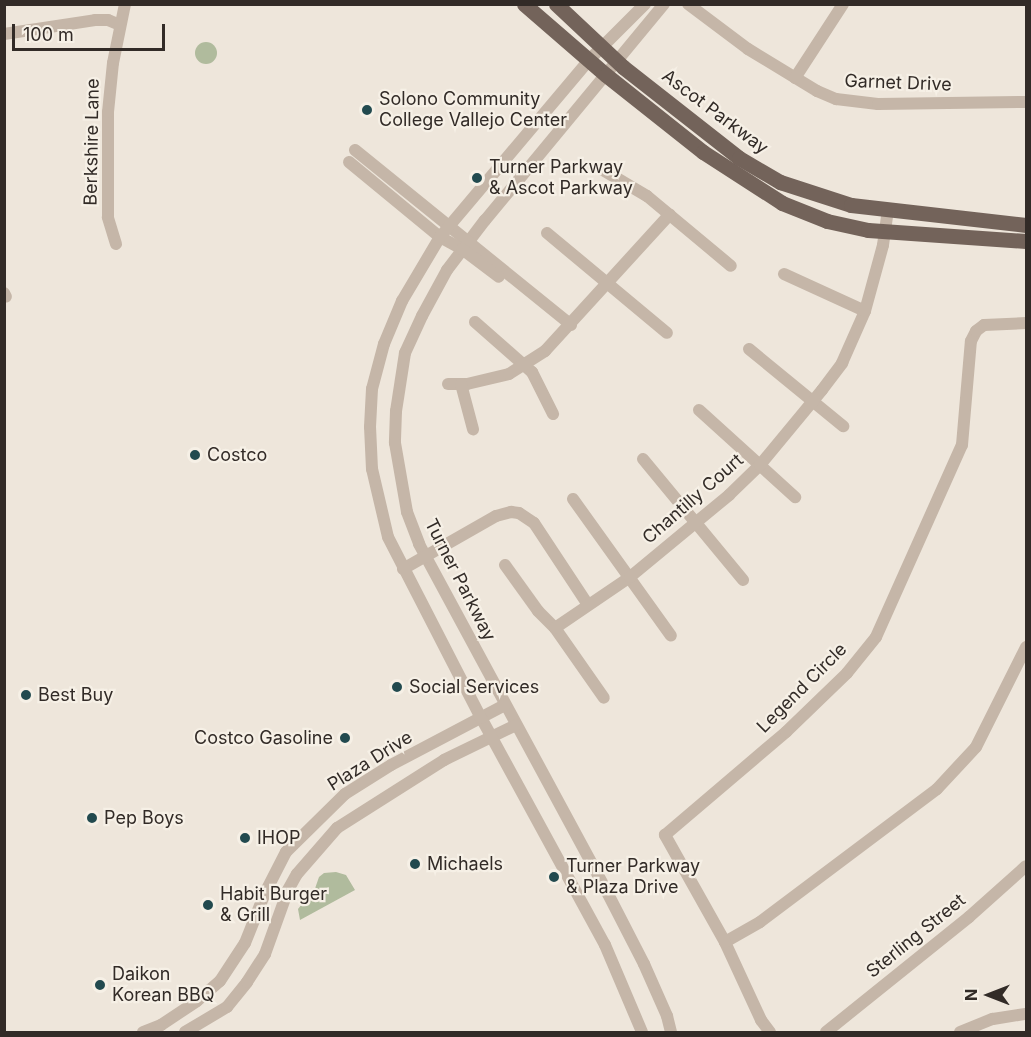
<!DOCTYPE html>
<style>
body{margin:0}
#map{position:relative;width:1031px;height:1037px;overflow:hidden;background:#eee6db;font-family:Inter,sans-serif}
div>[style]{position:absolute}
.green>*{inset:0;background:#b0bb9d}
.round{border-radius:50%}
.minor>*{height:12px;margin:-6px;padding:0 6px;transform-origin:6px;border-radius:6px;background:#c5b6a8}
.major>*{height:15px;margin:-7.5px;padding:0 7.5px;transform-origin:7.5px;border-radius:7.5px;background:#73635a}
.dots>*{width:16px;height:16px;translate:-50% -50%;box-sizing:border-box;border:3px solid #f6f0e6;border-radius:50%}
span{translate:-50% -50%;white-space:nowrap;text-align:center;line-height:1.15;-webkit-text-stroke:4.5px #f6f0e6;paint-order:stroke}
.street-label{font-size:18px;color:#322b27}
.poi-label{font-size:18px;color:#322b27}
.left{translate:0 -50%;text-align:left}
.right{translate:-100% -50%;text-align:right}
.frame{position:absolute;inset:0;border:6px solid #322b27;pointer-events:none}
.north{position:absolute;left:959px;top:965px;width:60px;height:60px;-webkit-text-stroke:4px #f6f0e6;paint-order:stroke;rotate:270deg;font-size:16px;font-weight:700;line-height:24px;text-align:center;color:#322b27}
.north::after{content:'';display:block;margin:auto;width:21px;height:27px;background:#322b27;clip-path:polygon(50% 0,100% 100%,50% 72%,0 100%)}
.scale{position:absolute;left:12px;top:24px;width:153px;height:27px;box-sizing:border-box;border:3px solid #322b27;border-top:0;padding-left:8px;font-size:18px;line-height:21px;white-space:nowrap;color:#322b27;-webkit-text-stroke:4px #f6f0e6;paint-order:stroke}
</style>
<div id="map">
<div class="green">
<div class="round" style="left:195px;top:42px;width:22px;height:22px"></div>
<div style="clip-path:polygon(336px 872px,346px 875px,355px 890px,300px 920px,298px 909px,302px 904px,311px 900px,319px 877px,324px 873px)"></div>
</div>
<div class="minor">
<div style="left:664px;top:4px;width:281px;rotate:129.6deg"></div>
<div style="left:485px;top:220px;width:63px;rotate:127.2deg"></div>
<div style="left:447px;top:270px;width:52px;rotate:118.5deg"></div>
<div style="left:422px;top:316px;width:41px;rotate:114.7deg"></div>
<div style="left:405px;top:353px;width:59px;rotate:98.8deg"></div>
<div style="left:396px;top:411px;width:32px;rotate:92deg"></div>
<div style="left:395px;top:443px;width:70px;rotate:80.1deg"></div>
<div style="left:407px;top:512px;width:34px;rotate:69deg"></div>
<div style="left:419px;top:544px;width:396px;rotate:61.6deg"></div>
<div style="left:607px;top:892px;width:81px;rotate:62.8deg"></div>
<div style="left:644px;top:964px;width:57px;rotate:66.1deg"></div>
<div style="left:667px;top:1016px;width:16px;rotate:76deg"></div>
<div style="left:688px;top:4px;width:75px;rotate:36.9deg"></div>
<div style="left:748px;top:49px;width:81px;rotate:31.3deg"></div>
<div style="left:817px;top:91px;width:21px;rotate:23deg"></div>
<div style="left:836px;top:99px;width:42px;rotate:6.8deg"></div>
<div style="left:878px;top:104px;width:148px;rotate:-0.8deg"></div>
<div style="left:4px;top:34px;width:92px;rotate:-8.7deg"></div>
<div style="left:95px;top:20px;width:13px"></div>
<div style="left:108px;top:20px;width:13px;rotate:23deg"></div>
<div style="left:795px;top:78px;width:88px;rotate:-57deg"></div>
<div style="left:355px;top:150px;width:278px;rotate:39deg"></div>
<div style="left:349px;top:162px;width:118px;rotate:39.5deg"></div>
<div style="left:440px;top:237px;width:25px;rotate:29deg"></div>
<div style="left:462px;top:249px;width:46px;rotate:37.1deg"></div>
<div style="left:603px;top:170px;width:51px;rotate:30.6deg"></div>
<div style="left:647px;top:196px;width:109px;rotate:39.8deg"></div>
<div style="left:547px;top:233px;width:156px;rotate:39.8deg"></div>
<div style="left:116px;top:244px;width:28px;rotate:-107deg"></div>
<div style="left:108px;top:217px;width:105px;rotate:-90deg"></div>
<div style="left:108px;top:112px;width:49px;rotate:-84.2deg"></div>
<div style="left:113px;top:63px;width:60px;rotate:-78.5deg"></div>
<div style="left:784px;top:274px;width:89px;rotate:24.6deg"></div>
<div style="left:4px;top:293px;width:4px;rotate:63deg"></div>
<div style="left:475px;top:322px;width:76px;rotate:41.3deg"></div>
<div style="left:532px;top:372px;width:47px;rotate:63.4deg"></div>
<div style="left:749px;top:349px;width:122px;rotate:39.3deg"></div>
<div style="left:448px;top:384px;width:19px"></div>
<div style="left:467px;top:384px;width:43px;rotate:-13.4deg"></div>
<div style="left:509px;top:374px;width:43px;rotate:-32.6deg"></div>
<div style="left:545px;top:351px;width:185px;rotate:-47.6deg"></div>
<div style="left:461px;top:384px;width:47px;rotate:75.1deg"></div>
<div style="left:699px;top:410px;width:130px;rotate:42.2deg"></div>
<div style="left:643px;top:459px;width:157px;rotate:50.4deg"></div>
<div style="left:573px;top:499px;width:168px;rotate:54.4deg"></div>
<div style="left:505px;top:565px;width:57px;rotate:54.3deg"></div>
<div style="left:538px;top:611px;width:24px;rotate:45deg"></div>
<div style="left:555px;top:628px;width:85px;rotate:55deg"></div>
<div style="left:403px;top:569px;width:107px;rotate:-29.7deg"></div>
<div style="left:496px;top:516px;width:16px;rotate:-15deg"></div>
<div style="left:511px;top:512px;width:8px;rotate:7deg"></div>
<div style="left:519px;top:513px;width:18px;rotate:34deg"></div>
<div style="left:534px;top:523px;width:98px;rotate:56.6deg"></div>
<div style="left:555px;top:628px;width:91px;rotate:-34.2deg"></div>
<div style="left:630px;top:577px;width:129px;rotate:-39.6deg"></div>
<div style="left:729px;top:495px;width:43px;rotate:-44.1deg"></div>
<div style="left:760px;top:465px;width:97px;rotate:-50.4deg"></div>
<div style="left:822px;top:390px;width:34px;rotate:-53deg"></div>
<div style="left:842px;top:363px;width:57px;rotate:-66.1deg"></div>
<div style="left:865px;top:311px;width:68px;rotate:-74.7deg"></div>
<div style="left:883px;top:245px;width:34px;rotate:-82deg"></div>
<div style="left:725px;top:942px;width:40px;rotate:-29.7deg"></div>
<div style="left:760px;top:922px;width:221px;rotate:-36.9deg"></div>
<div style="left:937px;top:789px;width:57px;rotate:-47.1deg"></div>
<div style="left:976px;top:747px;width:112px;rotate:-63.4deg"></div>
<div style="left:143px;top:1032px;width:19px;rotate:-21deg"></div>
<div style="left:161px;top:1025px;width:43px;rotate:-33.7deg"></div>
<div style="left:197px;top:1001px;width:30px;rotate:-41deg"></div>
<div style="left:220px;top:981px;width:45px;rotate:-56.7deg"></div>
<div style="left:245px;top:943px;width:54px;rotate:-68.2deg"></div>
<div style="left:265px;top:893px;width:46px;rotate:-62.9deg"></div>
<div style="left:286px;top:852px;width:83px;rotate:-44.5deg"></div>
<div style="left:345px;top:794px;width:54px;rotate:-32.2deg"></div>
<div style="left:391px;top:765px;width:129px;rotate:-27.8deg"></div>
<div style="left:185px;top:1032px;width:49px;rotate:-30.8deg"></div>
<div style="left:227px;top:1007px;width:32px;rotate:-51deg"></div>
<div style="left:247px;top:982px;width:33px;rotate:-57deg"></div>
<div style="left:265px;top:954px;width:68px;rotate:-70.2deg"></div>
<div style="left:288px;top:890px;width:18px;rotate:-61deg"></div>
<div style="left:297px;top:874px;width:61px;rotate:-49deg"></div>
<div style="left:337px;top:828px;width:127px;rotate:-32.4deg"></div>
<div style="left:444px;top:760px;width:80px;rotate:-25.9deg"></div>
<div style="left:642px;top:1032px;width:95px;rotate:-113deg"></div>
<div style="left:605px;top:945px;width:259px;rotate:-118.6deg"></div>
<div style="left:481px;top:718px;width:203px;rotate:-117.2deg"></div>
<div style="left:388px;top:537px;width:70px;rotate:-103.2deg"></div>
<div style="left:372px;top:469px;width:42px;rotate:-92.7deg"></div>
<div style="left:370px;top:427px;width:38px;rotate:-87deg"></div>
<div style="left:372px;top:389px;width:47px;rotate:-75.1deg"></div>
<div style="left:384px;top:344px;width:47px;rotate:-67.3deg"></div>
<div style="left:402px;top:301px;width:74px;rotate:-59.3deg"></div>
<div style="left:440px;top:237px;width:231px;rotate:-49.9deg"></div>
<div style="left:589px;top:60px;width:79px;rotate:-45deg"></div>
<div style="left:770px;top:1032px;width:15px;rotate:-127deg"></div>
<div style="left:761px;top:1020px;width:86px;rotate:-114.8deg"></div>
<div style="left:725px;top:942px;width:123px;rotate:-119.3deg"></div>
<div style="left:665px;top:835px;width:159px;rotate:-40.4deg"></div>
<div style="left:786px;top:732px;width:85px;rotate:-44deg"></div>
<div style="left:847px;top:673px;width:46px;rotate:-51.1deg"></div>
<div style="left:876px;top:637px;width:210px;rotate:-65.9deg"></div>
<div style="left:962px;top:445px;width:104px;rotate:-85.1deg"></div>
<div style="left:971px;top:341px;width:11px;rotate:-63deg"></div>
<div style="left:976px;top:331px;width:10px;rotate:-37deg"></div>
<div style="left:984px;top:325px;width:42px;rotate:-2.7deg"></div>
<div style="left:826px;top:1032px;width:184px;rotate:-38.8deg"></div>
<div style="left:969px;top:917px;width:76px;rotate:-41.8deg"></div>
<div style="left:960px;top:1032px;width:35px;rotate:-22deg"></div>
<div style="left:993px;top:1019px;width:33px;rotate:-9deg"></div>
</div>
<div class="major">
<div style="left:524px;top:4px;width:108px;rotate:40.9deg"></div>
<div style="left:606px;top:75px;width:124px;rotate:38.4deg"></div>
<div style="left:703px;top:152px;width:94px;rotate:32.8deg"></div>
<div style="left:782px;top:203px;width:48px;rotate:21.8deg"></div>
<div style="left:827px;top:221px;width:42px;rotate:12.4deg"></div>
<div style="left:868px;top:230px;width:158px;rotate:4deg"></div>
<div style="left:556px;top:4px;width:92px;rotate:43.2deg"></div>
<div style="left:623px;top:67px;width:147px;rotate:38.1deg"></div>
<div style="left:739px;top:158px;width:48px;rotate:30.3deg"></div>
<div style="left:780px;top:182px;width:75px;rotate:17.9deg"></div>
<div style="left:851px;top:205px;width:176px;rotate:6.5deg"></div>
</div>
<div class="dots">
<div style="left:367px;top:110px;background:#224a4f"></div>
<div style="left:477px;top:178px;background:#224a4f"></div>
<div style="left:195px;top:455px;background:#224a4f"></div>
<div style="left:397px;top:687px;background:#224a4f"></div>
<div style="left:26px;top:695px;background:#224a4f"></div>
<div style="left:345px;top:738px;background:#224a4f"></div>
<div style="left:92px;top:818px;background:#224a4f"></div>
<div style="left:245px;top:838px;background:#224a4f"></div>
<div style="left:415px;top:864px;background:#224a4f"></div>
<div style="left:554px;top:877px;background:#224a4f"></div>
<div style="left:208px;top:905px;background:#224a4f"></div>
<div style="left:100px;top:985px;background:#224a4f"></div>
</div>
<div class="street-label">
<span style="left:898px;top:83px;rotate:2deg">Garnet Drive</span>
<span style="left:715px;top:112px;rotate:37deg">Ascot Parkway</span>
<span style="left:92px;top:142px;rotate:-89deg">Berkshire Lane</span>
<span style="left:693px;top:499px;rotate:-41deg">Chantilly Court</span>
<span style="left:460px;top:580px;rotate:63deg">Turner Parkway</span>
<span style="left:802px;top:688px;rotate:-45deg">Legend Circle</span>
<span style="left:370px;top:761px;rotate:-32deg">Plaza Drive</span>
<span style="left:916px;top:936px;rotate:-39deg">Sterling Street</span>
</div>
<div class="poi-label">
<span class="left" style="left:379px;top:110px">Solono Community<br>College Vallejo Center</span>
<span class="left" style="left:489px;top:178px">Turner Parkway<br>&amp; Ascot Parkway</span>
<span class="left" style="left:207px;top:455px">Costco</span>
<span class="left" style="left:409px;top:687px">Social Services</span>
<span class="left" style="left:38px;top:695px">Best Buy</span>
<span class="right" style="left:333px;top:738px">Costco Gasoline</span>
<span class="left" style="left:104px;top:818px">Pep Boys</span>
<span class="left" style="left:257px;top:838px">IHOP</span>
<span class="left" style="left:427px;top:864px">Michaels</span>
<span class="left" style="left:566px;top:877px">Turner Parkway<br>&amp; Plaza Drive</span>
<span class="left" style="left:220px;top:905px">Habit Burger<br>&amp; Grill</span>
<span class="left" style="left:112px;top:985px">Daikon<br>Korean BBQ</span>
</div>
<div class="frame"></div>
<div class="north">N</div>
<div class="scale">100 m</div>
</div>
